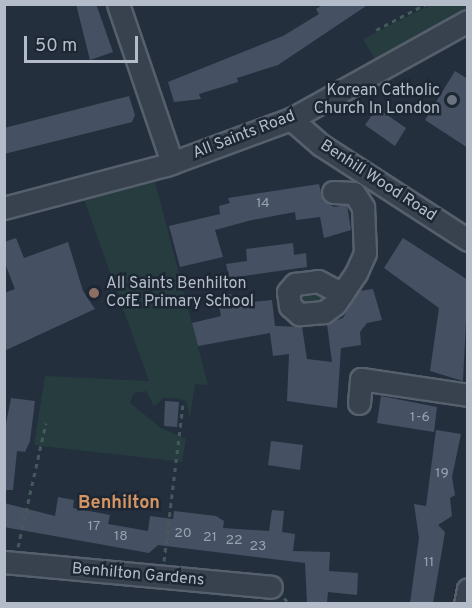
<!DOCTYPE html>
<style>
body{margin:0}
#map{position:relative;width:472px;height:608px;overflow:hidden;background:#242f3e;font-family:Overpass,sans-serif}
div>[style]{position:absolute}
.green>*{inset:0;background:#263c3f}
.building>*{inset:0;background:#455162}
.path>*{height:3px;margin-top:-1.5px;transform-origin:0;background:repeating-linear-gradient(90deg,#44595c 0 4.5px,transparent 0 9px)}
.roads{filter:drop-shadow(2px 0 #565f6c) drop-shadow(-2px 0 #565f6c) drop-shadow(0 2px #565f6c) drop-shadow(0 -2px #565f6c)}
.minor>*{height:21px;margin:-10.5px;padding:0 10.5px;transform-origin:10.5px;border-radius:10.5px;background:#38414e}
.dots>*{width:16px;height:16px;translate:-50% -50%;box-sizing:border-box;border:3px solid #1d2633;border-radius:50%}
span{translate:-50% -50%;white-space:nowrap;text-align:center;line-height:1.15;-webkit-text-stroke:5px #1d2633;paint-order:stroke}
.number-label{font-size:14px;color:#98a1af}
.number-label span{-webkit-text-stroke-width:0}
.poi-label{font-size:16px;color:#b4bcc9}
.right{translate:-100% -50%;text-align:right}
.left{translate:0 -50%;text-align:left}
.street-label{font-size:16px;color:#b4bcc9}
.neighbourhood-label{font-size:18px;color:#d59563;font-weight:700}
.frame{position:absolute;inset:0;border:6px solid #b4bcc9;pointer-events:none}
.scale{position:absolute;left:24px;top:36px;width:114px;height:27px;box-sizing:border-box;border:3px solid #b4bcc9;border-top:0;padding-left:8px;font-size:18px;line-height:21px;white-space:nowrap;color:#b4bcc9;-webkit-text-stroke:4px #1d2633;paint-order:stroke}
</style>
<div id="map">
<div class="green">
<div style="clip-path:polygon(431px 5px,467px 5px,467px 17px,380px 68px,363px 39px)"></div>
<div style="clip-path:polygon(153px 174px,208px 385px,195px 384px,190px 418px,186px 401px,177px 398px,164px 398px,154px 406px,146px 391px,134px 393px,130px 403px,161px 428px,186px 439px,182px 462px,34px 445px,45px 376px,149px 381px,82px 194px)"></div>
<div style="clip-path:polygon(317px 285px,336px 296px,300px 310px,297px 289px)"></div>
</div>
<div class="building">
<div style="clip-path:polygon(76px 4px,96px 4px,113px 52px,90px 60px)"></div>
<div style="clip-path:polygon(324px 4px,369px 4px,278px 65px,237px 78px,238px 82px,199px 94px,201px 99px,174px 102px,168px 82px,283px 36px,319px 14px,316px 9px)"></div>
<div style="clip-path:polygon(455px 71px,468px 79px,468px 148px,425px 120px)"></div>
<div style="clip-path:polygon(129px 96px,135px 115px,132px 122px,4px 154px,4px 128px)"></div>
<div style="clip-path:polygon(377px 108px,406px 128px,395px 146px,365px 125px)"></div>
<div style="clip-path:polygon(319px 184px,323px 201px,334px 207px,347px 205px,351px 230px,324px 238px,320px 217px,296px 220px,295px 212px,252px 220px,215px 230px,223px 257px,180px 267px,169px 226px,220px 214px,219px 206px,230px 203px,228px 198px)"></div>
<div style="clip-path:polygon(16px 238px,24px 258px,68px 242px,83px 291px,95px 309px,4px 351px,4px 293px,15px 289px,4px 261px,4px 242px)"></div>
<div style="clip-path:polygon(403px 238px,468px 280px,463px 381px,430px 371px,439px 308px,384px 268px)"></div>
<div style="clip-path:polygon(293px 243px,294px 255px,306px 253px,307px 267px,229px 278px,226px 264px,247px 261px,246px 249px)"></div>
<div style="clip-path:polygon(373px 289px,382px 320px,367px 323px,360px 332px,361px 345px,341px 348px,337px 408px,287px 401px,289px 354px,273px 356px,270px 333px,198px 346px,192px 323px,221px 316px,217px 296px,231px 294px,233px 304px,272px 300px,275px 326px,302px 327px,307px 359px,332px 362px,327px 324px,343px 318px,359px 291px)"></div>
<div style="clip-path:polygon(381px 396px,437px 407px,434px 432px,377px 423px)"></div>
<div style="clip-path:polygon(11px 398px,35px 401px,30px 441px,25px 452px,17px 451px,13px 490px,4px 490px,4px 434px)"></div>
<div style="clip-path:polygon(165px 401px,179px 402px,177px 427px,164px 426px)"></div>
<div style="clip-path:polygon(436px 430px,461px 434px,452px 477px,455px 495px,450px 498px,452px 516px,438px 525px,445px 532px,433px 603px,410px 603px,419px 538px,414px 504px,426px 506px)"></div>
<div style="clip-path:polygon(271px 441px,303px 445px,300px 470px,268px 465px)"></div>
<div style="clip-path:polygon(58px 497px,74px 500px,73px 508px,110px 515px,108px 524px,148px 531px,150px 516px,173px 519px,174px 511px,216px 516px,224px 521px,223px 528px,269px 531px,272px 510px,284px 511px,282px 532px,295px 534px,293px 551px,330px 552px,329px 571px,358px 573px,357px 595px,328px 592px,327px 603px,307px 603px,305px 563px,158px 545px,149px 553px,4px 527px,4px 503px,55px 516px)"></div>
</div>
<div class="path">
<div style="left:376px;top:30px;width:56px;rotate:-27.5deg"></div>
<div style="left:18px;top:547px;width:127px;rotate:-77.3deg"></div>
<div style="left:164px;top:561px;width:157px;rotate:-83.1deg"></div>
<div style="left:284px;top:598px;width:8px;rotate:45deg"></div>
</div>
<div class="roads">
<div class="minor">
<div style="left:118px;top:4px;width:168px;rotate:71.2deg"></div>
<div style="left:291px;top:119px;width:40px;rotate:41deg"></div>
<div style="left:321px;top:145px;width:175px;rotate:32.9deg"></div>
<div style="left:333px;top:192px;width:21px;rotate:3deg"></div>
<div style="left:354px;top:193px;width:17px;rotate:57deg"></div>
<div style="left:363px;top:207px;width:46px;rotate:87.5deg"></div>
<div style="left:365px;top:253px;width:22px;rotate:114deg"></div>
<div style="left:356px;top:273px;width:25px;rotate:124deg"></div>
<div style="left:342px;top:294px;width:12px;rotate:125deg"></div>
<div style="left:335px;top:304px;width:14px;rotate:144deg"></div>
<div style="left:324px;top:312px;width:25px;rotate:175deg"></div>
<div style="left:299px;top:314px;width:12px;rotate:-138deg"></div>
<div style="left:290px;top:306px;width:14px;rotate:-98deg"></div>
<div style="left:288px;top:292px;width:11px;rotate:-49deg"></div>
<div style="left:295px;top:284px;width:23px;rotate:-7deg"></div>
<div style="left:318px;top:281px;width:27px;rotate:28deg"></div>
<div style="left:4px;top:208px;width:168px;rotate:-14.9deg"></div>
<div style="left:166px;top:165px;width:133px;rotate:-20.2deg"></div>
<div style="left:291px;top:119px;width:202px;rotate:-29deg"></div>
<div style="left:359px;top:403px;width:24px;rotate:-85deg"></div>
<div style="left:361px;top:379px;width:108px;rotate:8.5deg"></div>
<div style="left:4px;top:562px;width:268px;rotate:5.3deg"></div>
<div style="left:465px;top:604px;width:15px;rotate:-79deg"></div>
</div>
</div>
<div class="dots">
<div style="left:452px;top:100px;background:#6b7280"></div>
<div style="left:94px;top:293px;background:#8d6e63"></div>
</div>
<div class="number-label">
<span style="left:263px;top:204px">14</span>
<span style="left:420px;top:418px">1-6</span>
<span style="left:442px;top:474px">19</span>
<span style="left:94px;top:527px">17</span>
<span style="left:183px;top:534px">20</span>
<span style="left:121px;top:537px">18</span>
<span style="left:210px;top:538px">21</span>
<span style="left:234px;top:541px">22</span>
<span style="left:258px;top:547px">23</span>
<span style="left:429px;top:563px">11</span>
</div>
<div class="poi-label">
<span class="right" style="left:440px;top:100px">Korean Catholic<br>Church In London</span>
<span class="left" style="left:106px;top:293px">All Saints Benhilton<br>CofE Primary School</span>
</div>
<div class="street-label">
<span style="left:244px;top:135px;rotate:-21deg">All Saints Road</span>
<span style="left:378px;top:181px;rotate:33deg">Benhill Wood Road</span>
<span style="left:138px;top:575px;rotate:5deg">Benhilton Gardens</span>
</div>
<div class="neighbourhood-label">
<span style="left:119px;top:504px">Benhilton</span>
</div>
<div class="frame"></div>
<div class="scale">50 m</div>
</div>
